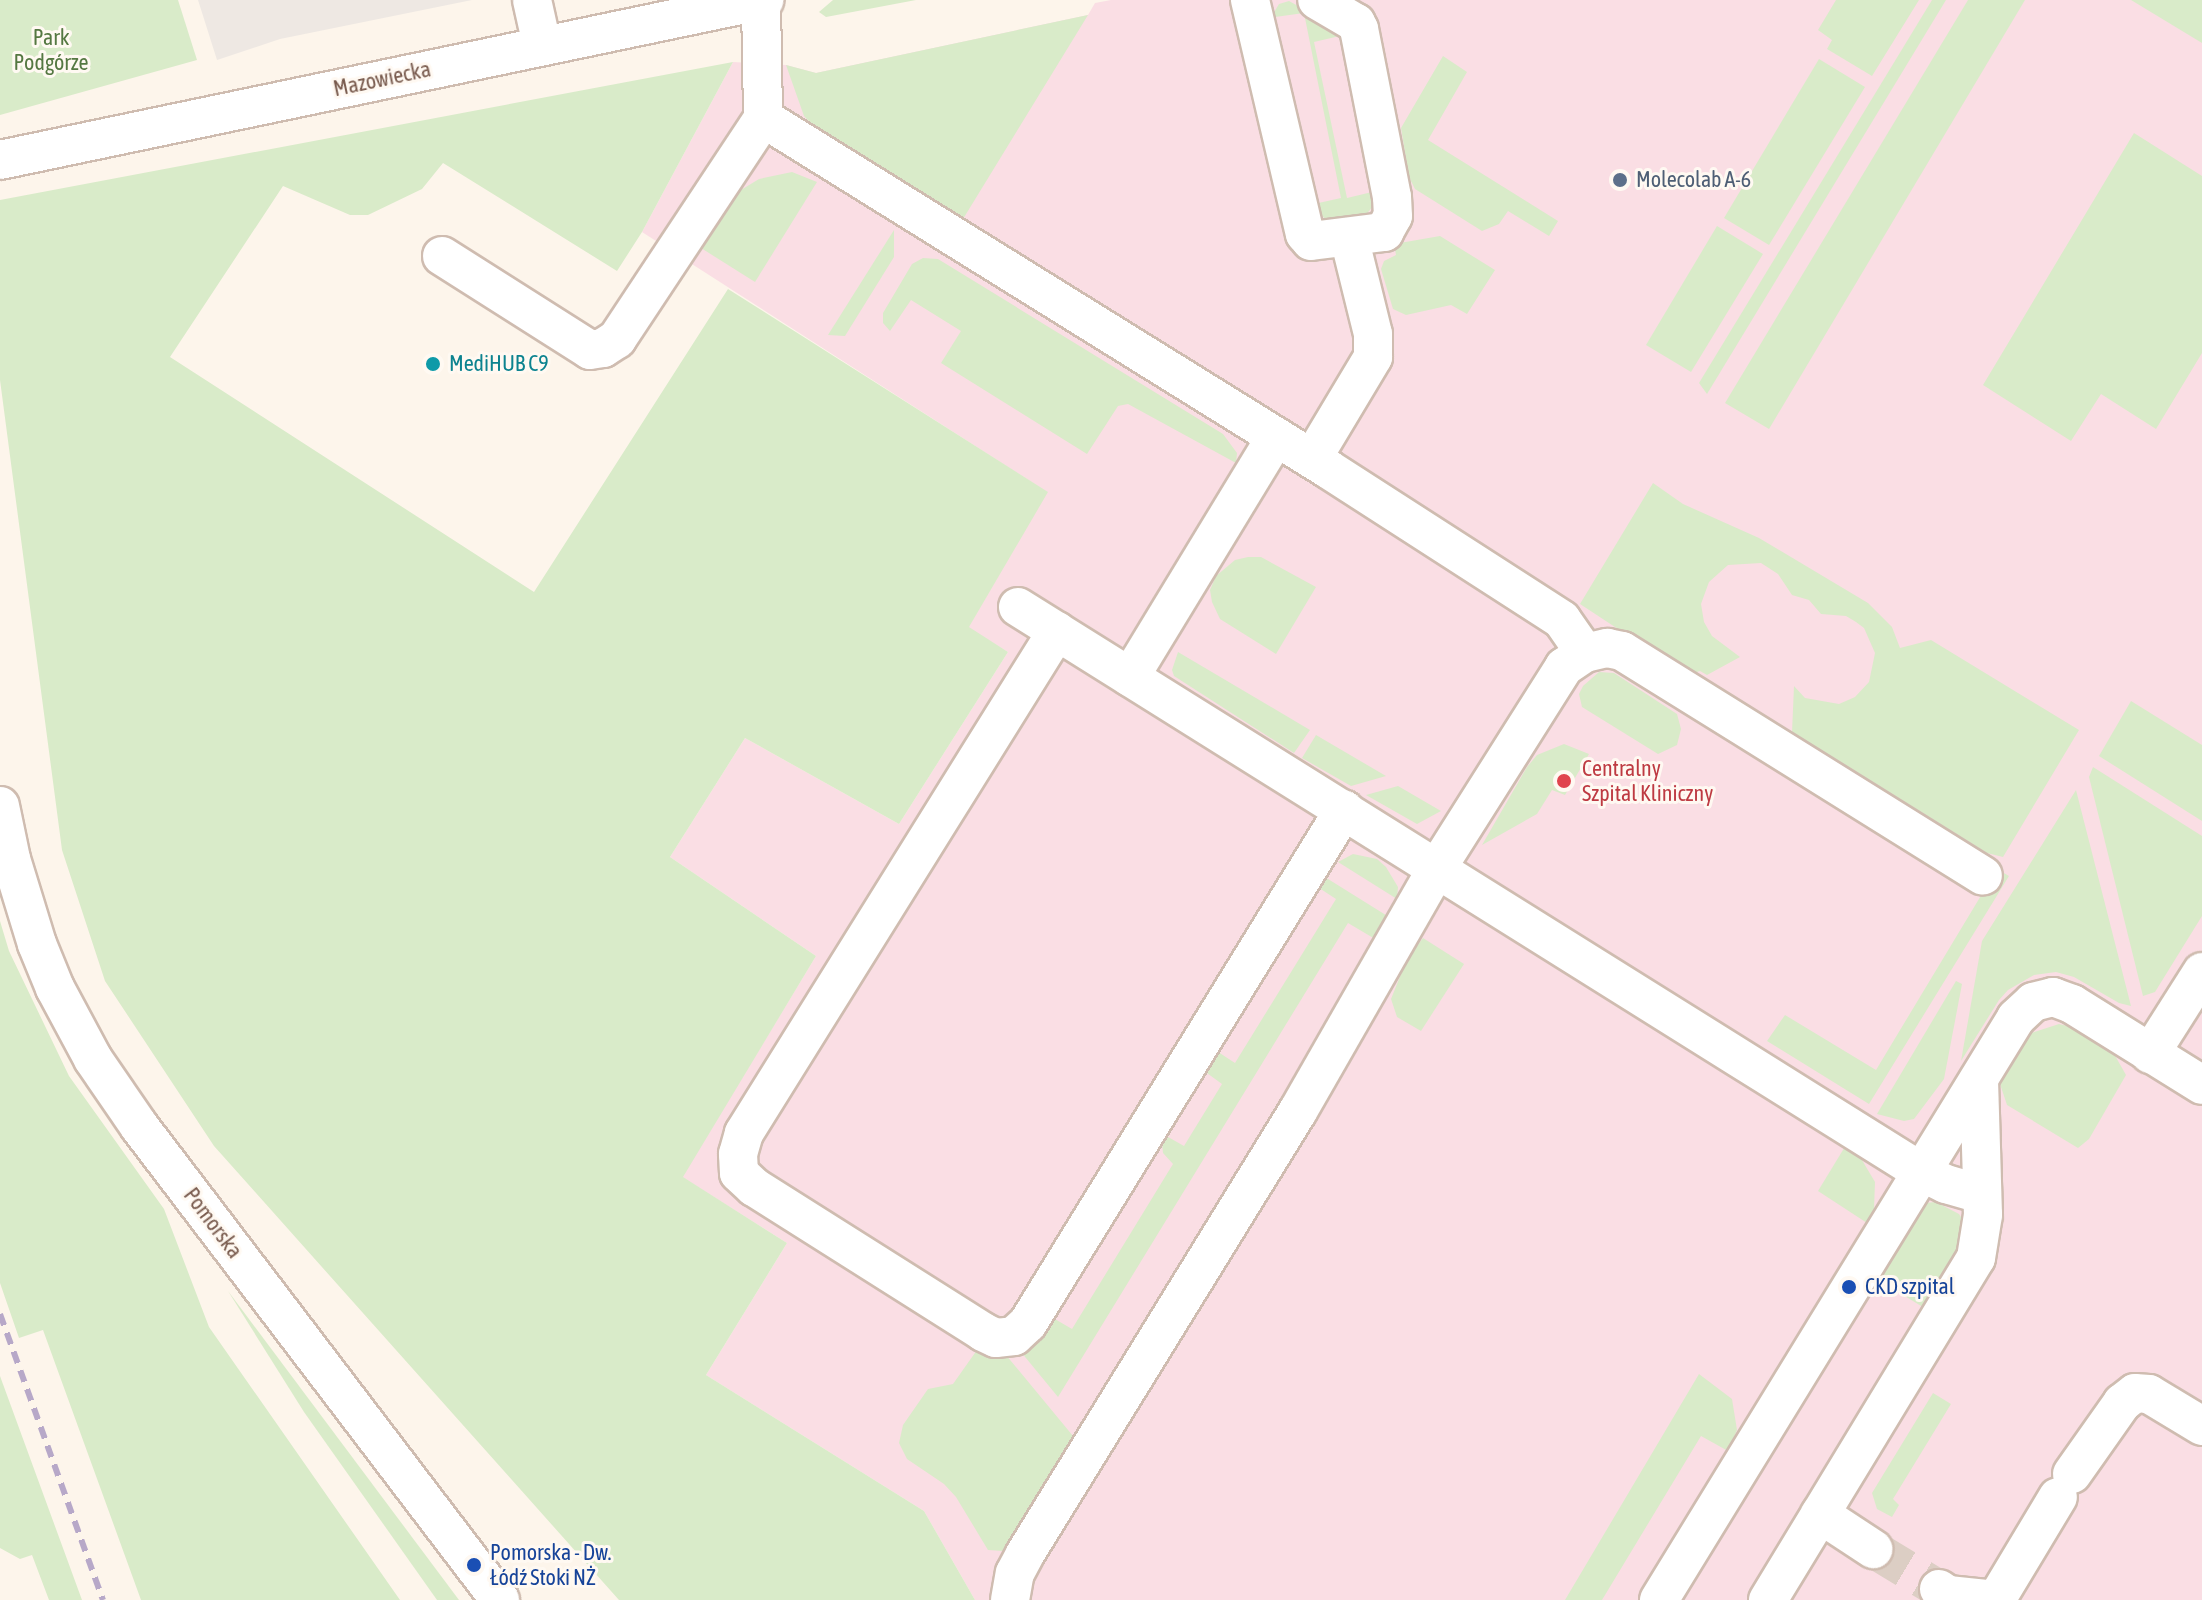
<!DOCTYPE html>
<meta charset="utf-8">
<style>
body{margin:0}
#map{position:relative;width:2202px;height:1600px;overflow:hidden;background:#fdf5eb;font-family:"Asap Condensed",sans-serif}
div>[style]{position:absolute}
.industrial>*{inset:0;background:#eee8e3}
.medical>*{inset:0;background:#fadee4}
.green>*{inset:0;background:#d9ebc9}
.minor-tunnel>*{height:38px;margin-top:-19px;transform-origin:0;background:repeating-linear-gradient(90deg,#dccec4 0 38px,transparent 0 57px)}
.roads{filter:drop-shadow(2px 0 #cfbcb0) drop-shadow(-2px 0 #cfbcb0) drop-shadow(0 2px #cfbcb0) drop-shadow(0 -2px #cfbcb0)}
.minor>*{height:38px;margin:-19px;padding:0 19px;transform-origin:19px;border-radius:19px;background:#fff}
.rail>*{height:6px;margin-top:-3px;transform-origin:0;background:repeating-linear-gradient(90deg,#b7a8c8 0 12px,transparent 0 20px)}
.dots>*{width:22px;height:22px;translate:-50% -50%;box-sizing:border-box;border:4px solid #fff9f2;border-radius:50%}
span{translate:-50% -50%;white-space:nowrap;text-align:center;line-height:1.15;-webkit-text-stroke:6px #fff9f2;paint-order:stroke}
.park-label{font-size:22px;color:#557842}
.street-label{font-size:22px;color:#785a4d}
.service-label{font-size:22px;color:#4e5e75}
.left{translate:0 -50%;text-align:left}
.culture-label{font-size:22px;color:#0d838f}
.health-label{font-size:22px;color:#be3a42}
.transit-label{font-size:22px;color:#164399}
</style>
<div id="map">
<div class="industrial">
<div style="clip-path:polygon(198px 0,472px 0,280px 39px,217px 60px)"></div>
</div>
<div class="medical">
<div style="clip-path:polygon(1111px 0,2202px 0,2202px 1600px,975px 1600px,924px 1511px,706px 1375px,787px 1243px,682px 1177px,816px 956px,670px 857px,745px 738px,899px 824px,1008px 652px,968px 628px,1047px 492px,642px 232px,733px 62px,786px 65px,816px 73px,1088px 15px,1095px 3px)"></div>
</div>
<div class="green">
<div style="clip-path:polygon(0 0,178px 0,197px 60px,0 115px)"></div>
<div style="clip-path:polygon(833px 0,916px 0,826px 17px,819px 12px)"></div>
<div style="clip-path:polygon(1836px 0,1919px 0,1872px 76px,1827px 49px,1832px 40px,1818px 30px)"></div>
<div style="clip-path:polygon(1932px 0,1946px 0,1707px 394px,1699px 383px)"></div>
<div style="clip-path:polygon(1968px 0,2025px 0,1769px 429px,1725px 403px)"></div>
<div style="clip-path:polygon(2131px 0,2202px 0,2202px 43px)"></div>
<div style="clip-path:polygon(1289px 1px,1343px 31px,1344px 35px,1314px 42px,1347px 198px,1372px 192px,1374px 205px,1364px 217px,1328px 222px,1314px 207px,1314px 204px,1341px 198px,1304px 13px,1275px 17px,1273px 14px,1279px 4px)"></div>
<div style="clip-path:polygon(1088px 15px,963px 219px,820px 133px,804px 116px,786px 65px,816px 73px)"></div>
<div style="clip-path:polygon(1443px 56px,1467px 72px,1428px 140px,1558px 221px,1549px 236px,1508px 211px,1499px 224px,1482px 231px,1415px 189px,1409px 177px,1401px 128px)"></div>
<div style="clip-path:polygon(1819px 59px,1865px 87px,1769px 245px,1724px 218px)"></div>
<div style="clip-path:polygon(733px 62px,642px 232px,617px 271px,443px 163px,422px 189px,368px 215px,350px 215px,283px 186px,170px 357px,534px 592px,728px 289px,1048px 492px,969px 627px,1008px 652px,899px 824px,745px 738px,670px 857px,816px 956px,683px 1177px,787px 1243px,706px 1375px,924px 1511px,975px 1600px,619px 1600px,214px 1146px,105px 981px,62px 850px,0 380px,0 200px)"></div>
<div style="clip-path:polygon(2134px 133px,2202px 176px,2202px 353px,2156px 429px,2101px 394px,2071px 441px,1983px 385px)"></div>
<div style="clip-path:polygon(792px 172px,817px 182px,755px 282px,701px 248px,736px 193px,759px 179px)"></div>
<div style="clip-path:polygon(1717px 226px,1763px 254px,1691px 372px,1646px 345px)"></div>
<div style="clip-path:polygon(894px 230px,894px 257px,845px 336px,828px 335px)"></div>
<div style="clip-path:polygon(1440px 236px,1495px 270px,1467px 314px,1451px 305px,1406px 315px,1393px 309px,1381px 269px,1384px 261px,1396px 255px,1394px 244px)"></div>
<div style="clip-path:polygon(923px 258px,938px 259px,1223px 434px,1237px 453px,1236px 463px,1128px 404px,1118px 406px,1087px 454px,941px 363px,961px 331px,911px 300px,890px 331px,883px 323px,883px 313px,912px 264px)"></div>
<div style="clip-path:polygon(1653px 483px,1683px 504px,1759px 538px,1868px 603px,1892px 627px,1900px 648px,1931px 640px,2079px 730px,2003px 857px,1987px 853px,1792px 732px,1794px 686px,1805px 698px,1839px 704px,1855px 697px,1869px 682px,1875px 653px,1864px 628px,1856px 622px,1846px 616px,1821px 614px,1809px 600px,1792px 595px,1778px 574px,1761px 563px,1728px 565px,1709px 582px,1701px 604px,1704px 622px,1712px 636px,1740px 657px,1707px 675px,1700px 671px,1688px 675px,1580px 604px)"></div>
<div style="clip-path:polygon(1248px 557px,1261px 557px,1316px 587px,1276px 654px,1220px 619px,1212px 602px,1210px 590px,1216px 576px,1235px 560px)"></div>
<div style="clip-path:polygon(1178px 652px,1310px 730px,1294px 753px,1174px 676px,1172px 670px)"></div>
<div style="clip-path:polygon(1599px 672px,1614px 673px,1677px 714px,1681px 729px,1677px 745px,1658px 754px,1582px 707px,1579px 694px,1583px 686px)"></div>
<div style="clip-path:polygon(2131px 701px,2202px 745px,2202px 821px,2099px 756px)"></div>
<div style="clip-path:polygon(1316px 735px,1386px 776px,1351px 786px,1302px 758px)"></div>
<div style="clip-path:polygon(1564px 744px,1589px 754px,1565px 795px,1552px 790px,1537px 814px,1482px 845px,1527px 767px,1537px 755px)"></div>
<div style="clip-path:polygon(2093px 767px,2202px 836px,2202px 916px,2155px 992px,2143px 996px,2089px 777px)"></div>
<div style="clip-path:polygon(1398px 786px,1441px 811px,1417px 824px,1366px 795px)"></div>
<div style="clip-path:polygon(2076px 790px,2131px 1006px,2119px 1003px,2074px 977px,2056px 972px,2034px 975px,2008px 990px,1999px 1000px,1961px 1061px,1982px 941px)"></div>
<div style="clip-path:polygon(1353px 854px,1377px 859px,1386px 867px,1398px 887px,1397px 899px,1338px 862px)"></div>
<div style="clip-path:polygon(1997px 869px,2009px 876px,1869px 1104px,1767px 1041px,1785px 1015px,1876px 1070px)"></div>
<div style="clip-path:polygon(1320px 874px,1389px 917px,1375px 939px,1348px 923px,1058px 1397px,1021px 1352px,1048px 1315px,1072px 1329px,1173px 1164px,1163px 1153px,1161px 1133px,1184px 1146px,1222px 1084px,1200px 1068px,1212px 1048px,1235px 1063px,1336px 899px,1313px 884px)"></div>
<div style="clip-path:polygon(0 921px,9px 951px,69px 1076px,164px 1209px,209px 1327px,400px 1600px,141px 1600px,43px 1330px,19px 1338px,0 1283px)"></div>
<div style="clip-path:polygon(1423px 938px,1464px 964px,1421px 1031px,1397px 1017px,1391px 999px,1407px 959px)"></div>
<div style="clip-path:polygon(1956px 981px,1962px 984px,1944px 1079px,1914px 1119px,1904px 1121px,1877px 1114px)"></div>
<div style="clip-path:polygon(2059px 1024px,2072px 1027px,2113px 1052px,2126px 1075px,2089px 1139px,2078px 1148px,2007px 1105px,2000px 1084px,2031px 1033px)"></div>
<div style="clip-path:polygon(1846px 1145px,1859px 1155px,1875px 1182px,1874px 1209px,1867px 1223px,1818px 1191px)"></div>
<div style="clip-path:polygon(1936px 1202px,1959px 1214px,1968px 1228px,1967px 1240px,1926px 1309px,1872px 1276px,1924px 1203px)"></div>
<div style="clip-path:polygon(228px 1291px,459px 1600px,437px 1600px,304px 1412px)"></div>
<div style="clip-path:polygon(977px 1350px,993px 1357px,1006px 1355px,1073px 1436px,1003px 1551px,988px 1550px,956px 1497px,944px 1484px,907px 1459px,899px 1443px,903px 1425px,928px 1389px,953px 1384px)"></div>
<div style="clip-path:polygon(1699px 1374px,1732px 1399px,1737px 1430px,1728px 1451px,1701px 1436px,1602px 1600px,1565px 1600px)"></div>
<div style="clip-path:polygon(0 1376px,82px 1600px,49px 1600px,32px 1555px,20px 1559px,0 1548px)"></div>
<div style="clip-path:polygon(1933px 1393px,1951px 1404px,1893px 1499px,1899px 1505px,1892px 1517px,1877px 1509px,1872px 1493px)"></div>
</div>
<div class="minor-tunnel">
<div style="left:1873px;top:1549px;width:77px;rotate:31.2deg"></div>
</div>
<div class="roads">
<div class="minor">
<div style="left:532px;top:0;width:46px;rotate:77.5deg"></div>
<div style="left:1250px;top:0;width:240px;rotate:76.8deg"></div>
<div style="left:1305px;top:234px;width:9px;rotate:49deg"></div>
<div style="left:1311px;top:241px;width:74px;rotate:-7deg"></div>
<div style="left:1384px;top:232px;width:18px;rotate:-61deg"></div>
<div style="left:1393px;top:216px;width:19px;rotate:-93deg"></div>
<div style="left:1392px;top:197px;width:171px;rotate:-101.1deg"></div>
<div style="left:1359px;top:29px;width:7px;rotate:-117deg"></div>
<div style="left:1356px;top:23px;width:45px;rotate:-149.5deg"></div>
<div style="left:761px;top:1px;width:117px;rotate:89deg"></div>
<div style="left:763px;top:118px;width:665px;rotate:31.85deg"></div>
<div style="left:1328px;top:469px;width:278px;rotate:32.8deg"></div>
<div style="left:1562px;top:620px;width:40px;rotate:55.1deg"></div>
<div style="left:1585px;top:653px;width:23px;rotate:-13deg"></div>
<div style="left:1607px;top:648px;width:15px;rotate:11deg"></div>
<div style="left:1622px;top:651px;width:425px;rotate:31.9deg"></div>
<div style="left:0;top:160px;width:781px;rotate:-11.83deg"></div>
<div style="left:442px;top:256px;width:175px;rotate:32.4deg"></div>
<div style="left:590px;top:350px;width:13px;rotate:-9deg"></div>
<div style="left:603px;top:348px;width:17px;rotate:-33deg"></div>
<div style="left:617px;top:339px;width:265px;rotate:-56.5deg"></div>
<div style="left:1312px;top:459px;width:119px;rotate:-59.1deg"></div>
<div style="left:1373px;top:357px;width:23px;rotate:-90deg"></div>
<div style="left:1373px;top:334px;width:100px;rotate:-103.9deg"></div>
<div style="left:1018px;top:607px;width:1064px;rotate:32.02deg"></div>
<div style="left:1920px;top:1171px;width:29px;rotate:27deg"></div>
<div style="left:1946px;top:1184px;width:37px;rotate:16deg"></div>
<div style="left:1057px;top:631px;width:592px;rotate:121.94deg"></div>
<div style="left:744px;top:1133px;width:22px;rotate:106deg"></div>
<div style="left:738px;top:1154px;width:19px;rotate:87deg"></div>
<div style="left:739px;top:1173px;width:21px;rotate:43deg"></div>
<div style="left:754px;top:1187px;width:271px;rotate:32.3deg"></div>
<div style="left:983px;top:1332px;width:14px;rotate:25deg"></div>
<div style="left:996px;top:1338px;width:18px;rotate:-6deg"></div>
<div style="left:1014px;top:1336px;width:19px;rotate:-43deg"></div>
<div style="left:1028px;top:1323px;width:603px;rotate:-58.37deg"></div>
<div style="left:1130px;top:677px;width:281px;rotate:-58.7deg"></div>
<div style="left:0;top:806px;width:54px;rotate:78.3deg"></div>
<div style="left:11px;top:859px;width:89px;rotate:73deg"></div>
<div style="left:37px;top:944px;width:48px;rotate:67.8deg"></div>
<div style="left:55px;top:988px;width:81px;rotate:61.8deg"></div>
<div style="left:93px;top:1059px;width:81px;rotate:55.5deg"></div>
<div style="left:139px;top:1126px;width:596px;rotate:52.71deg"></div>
<div style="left:2150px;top:1054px;width:97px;rotate:-57.6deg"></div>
<div style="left:2072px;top:1474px;width:87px;rotate:-54.8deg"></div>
<div style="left:2122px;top:1403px;width:16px;rotate:-38deg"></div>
<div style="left:2135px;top:1393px;width:14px;rotate:4deg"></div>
<div style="left:2149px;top:1394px;width:62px;rotate:31.1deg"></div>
<div style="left:1820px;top:1514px;width:64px;rotate:33.4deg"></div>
<div style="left:1939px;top:1589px;width:11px;rotate:34deg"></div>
<div style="left:1948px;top:1595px;width:48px;rotate:5.9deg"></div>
<div style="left:1010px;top:1600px;width:27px;rotate:-80deg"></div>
<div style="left:1015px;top:1573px;width:21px;rotate:-62deg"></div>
<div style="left:1025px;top:1554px;width:520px;rotate:-58.36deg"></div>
<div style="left:1298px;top:1111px;width:280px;rotate:-60.2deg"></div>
<div style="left:1437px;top:868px;width:238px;rotate:-57.7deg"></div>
<div style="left:1564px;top:667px;width:25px;rotate:-34deg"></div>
<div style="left:1659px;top:1600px;width:683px;rotate:-58.47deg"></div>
<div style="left:2016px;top:1018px;width:23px;rotate:-43deg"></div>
<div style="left:2033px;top:1002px;width:21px;rotate:-14deg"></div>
<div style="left:2053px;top:997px;width:20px;rotate:20deg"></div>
<div style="left:2072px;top:1004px;width:153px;rotate:31.9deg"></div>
<div style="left:1768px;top:1600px;width:400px;rotate:-58.7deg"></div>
<div style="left:1976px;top:1258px;width:44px;rotate:-80.8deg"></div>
<div style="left:1983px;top:1215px;width:135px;rotate:-91.7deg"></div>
<div style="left:1996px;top:1600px;width:120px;rotate:-59deg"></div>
</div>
</div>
<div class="rail">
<div style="left:0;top:1314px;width:304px;rotate:70.2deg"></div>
</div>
<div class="dots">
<div style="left:1620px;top:180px;background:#5c6f8a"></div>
<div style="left:433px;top:364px;background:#0f9aa8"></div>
<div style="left:1564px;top:781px;background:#e0444e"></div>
<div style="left:1849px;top:1287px;background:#1a4fb4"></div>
<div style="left:474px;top:1565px;background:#1a4fb4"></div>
</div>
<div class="park-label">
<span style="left:51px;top:50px">Park<br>Podgórze</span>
</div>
<div class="street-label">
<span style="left:382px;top:79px;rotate:-12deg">Mazowiecka</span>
<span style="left:213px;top:1223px;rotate:53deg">Pomorska</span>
</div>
<div class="service-label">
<span class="left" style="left:1636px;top:180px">Molecolab A-6</span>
</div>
<div class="culture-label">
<span class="left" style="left:449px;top:364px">MediHUB C9</span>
</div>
<div class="health-label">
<span class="left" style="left:1582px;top:781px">Centralny<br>Szpital Kliniczny</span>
</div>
<div class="transit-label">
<span class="left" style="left:1865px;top:1287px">CKD szpital</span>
<span class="left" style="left:490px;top:1565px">Pomorska - Dw.<br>Łódź Stoki NŻ</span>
</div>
</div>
